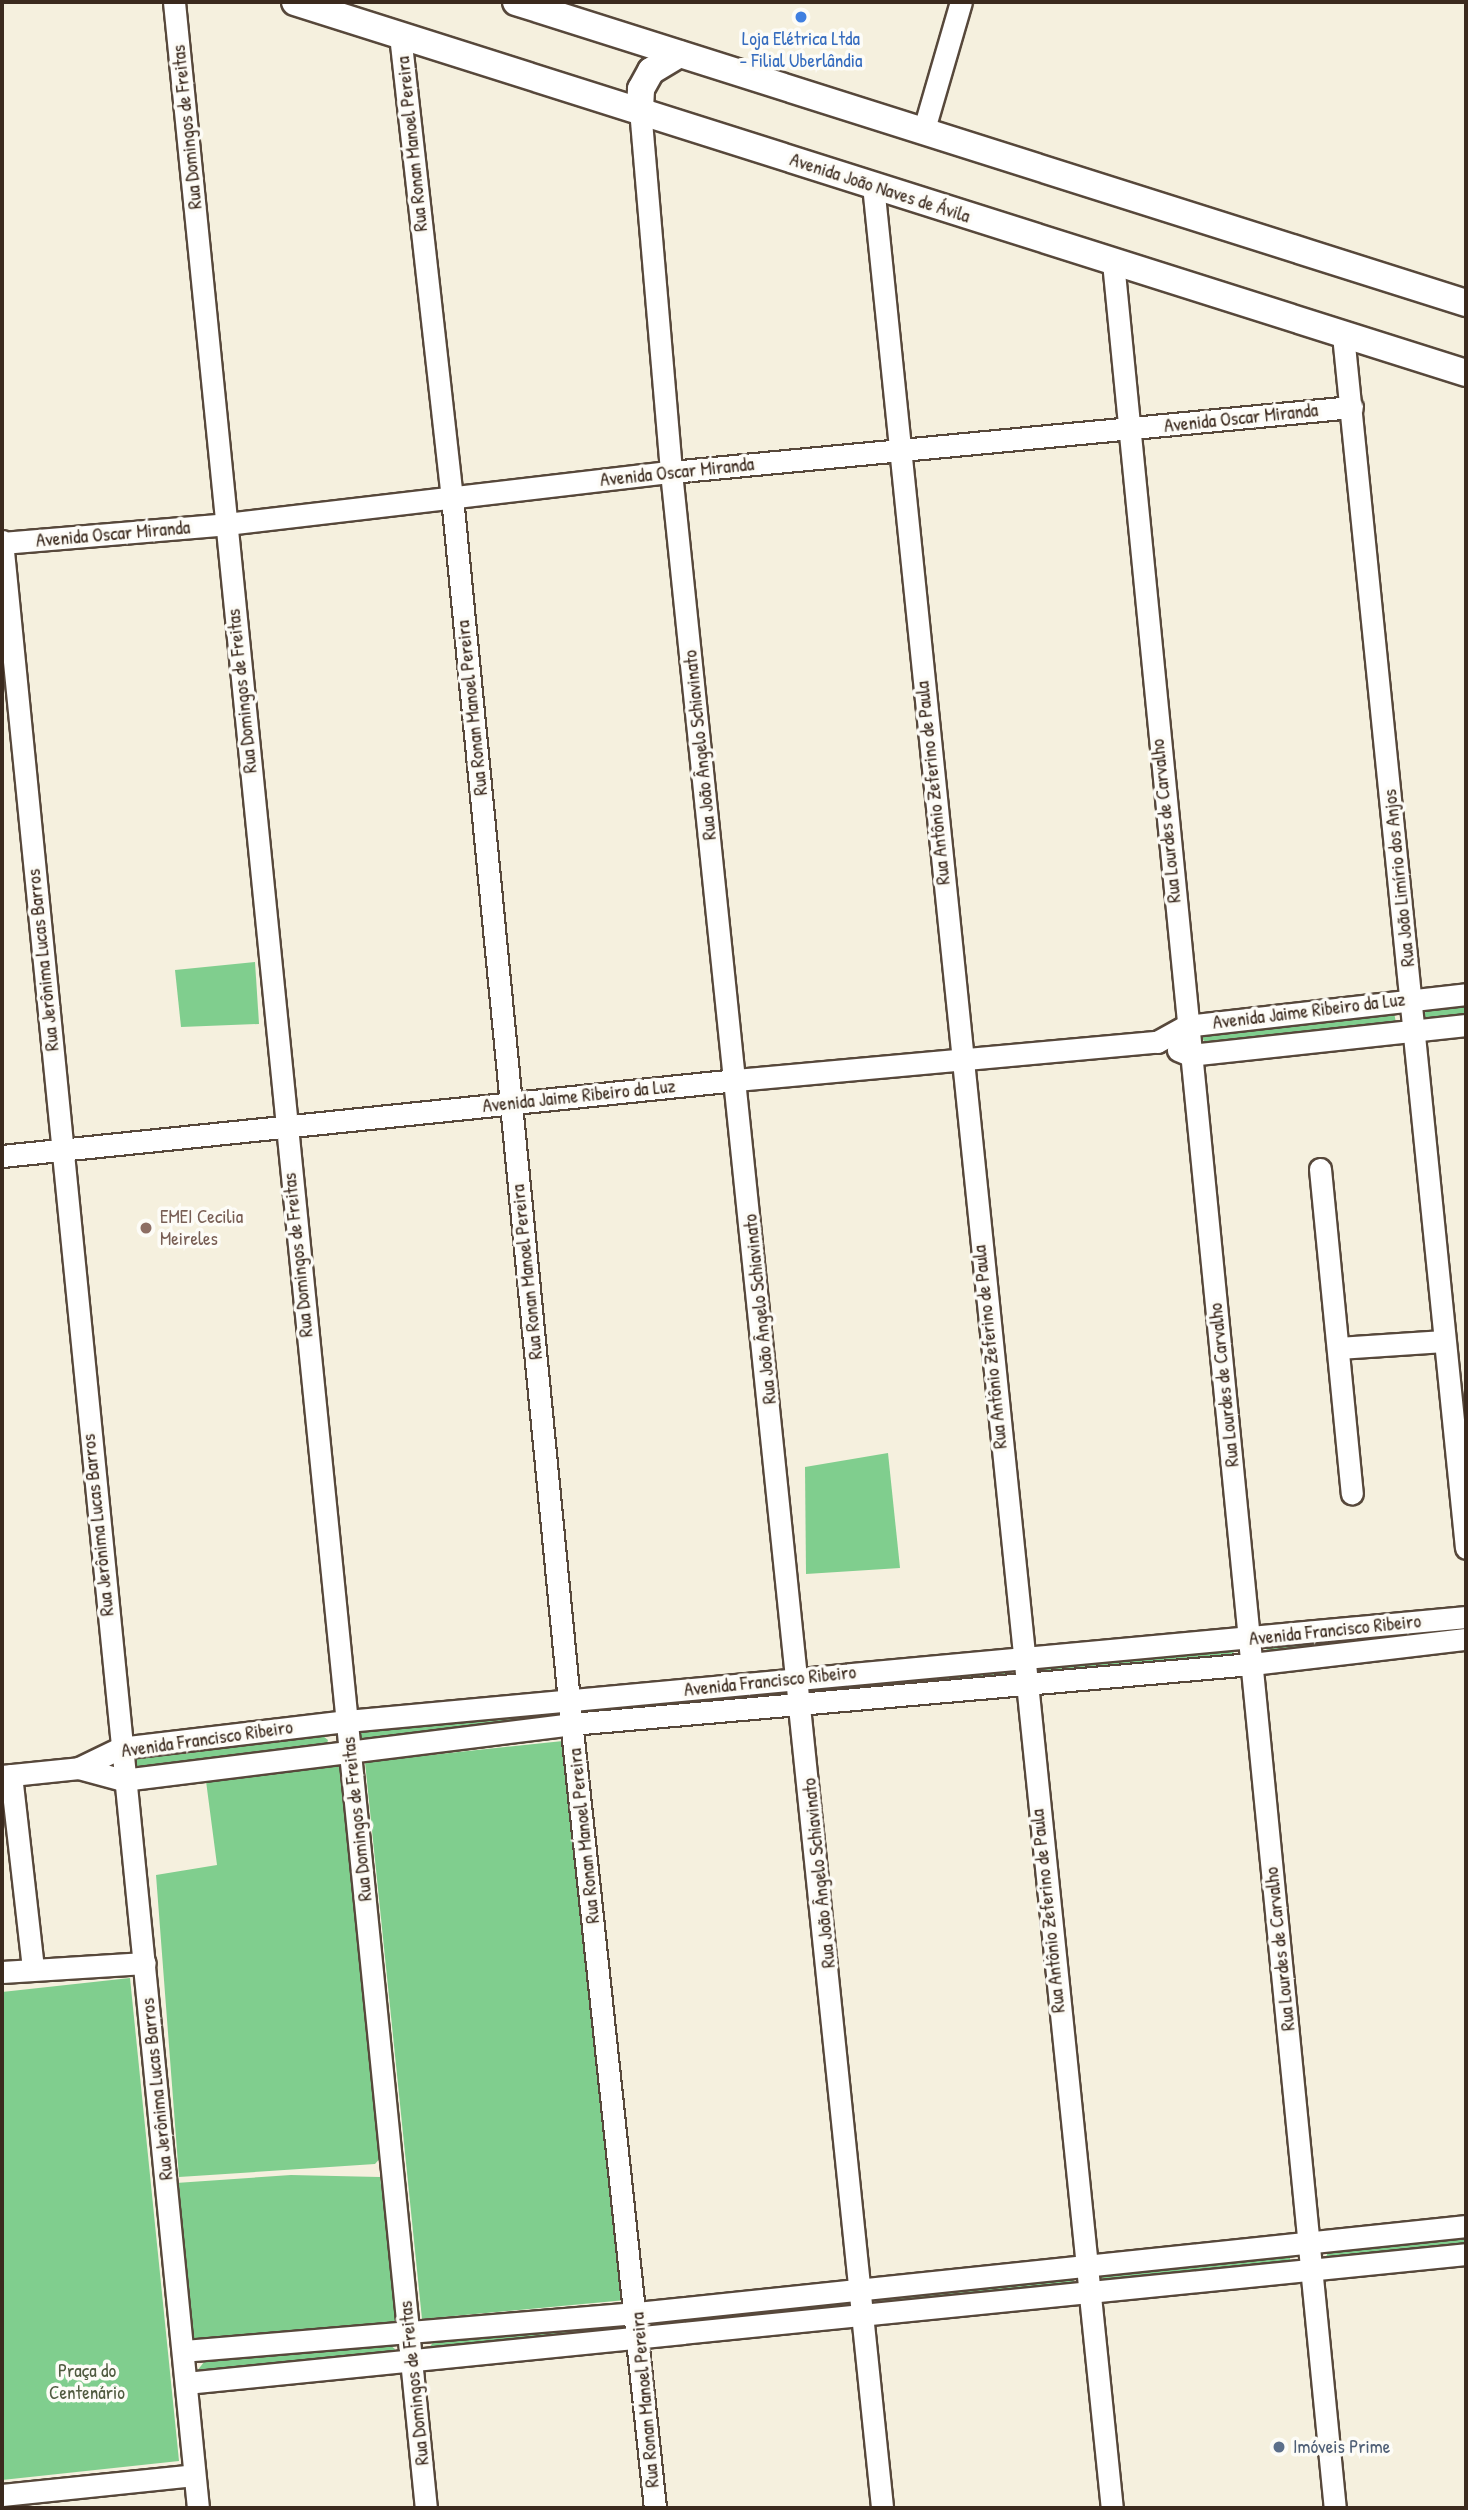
<!DOCTYPE html>
<meta charset="utf-8">
<style>
body{margin:0}
#map{position:relative;width:1468px;height:2510px;overflow:hidden;background:#f5f0de;font-family:"Patrick Hand",sans-serif}
div>[style]{position:absolute}
.green>*{inset:0;background:#80ce8e}
.roads{filter:drop-shadow(2px 0 #57483b) drop-shadow(-2px 0 #57483b) drop-shadow(0 2px #57483b) drop-shadow(0 -2px #57483b)}
.minor>*{height:21px;margin:-10.5px;padding:0 10.5px;transform-origin:10.5px;border-radius:10.5px;background:#fff}
.major>*{height:26px;margin:-13px;padding:0 13px;transform-origin:13px;border-radius:13px;background:#fff}
.dots>*{width:19px;height:19px;translate:-50% -50%;box-sizing:border-box;border:4px solid #fdfcf7;border-radius:50%}
span{translate:-50% -50%;white-space:nowrap;text-align:center;line-height:1.15;-webkit-text-stroke:7px #fdfcf7;paint-order:stroke}
.shop-label{font-size:19px;color:#366cbe}
.street-label{font-size:19px;color:#3b2a1e}
.education-label{font-size:19px;color:#785e54}
.left{translate:0 -50%;text-align:left}
.park-label{font-size:19px;color:#505b40}
.service-label{font-size:19px;color:#4e5e75}
.frame{position:absolute;inset:0;border:4px solid #3b2a1e;pointer-events:none}
</style>
<div id="map">
<div class="green">
<div style="clip-path:polygon(255px 962px,259px 1024px,181px 1027px,175px 970px)"></div>
<div style="clip-path:polygon(1466px 1003px,1466px 1021px,1426px 1022px,1422px 1017px,1429px 1007px)"></div>
<div style="clip-path:polygon(1394px 1012px,1396px 1023px,1209px 1045px,1200px 1037px,1202px 1031px)"></div>
<div style="clip-path:polygon(888px 1453px,900px 1568px,806px 1574px,805px 1467px)"></div>
<div style="clip-path:polygon(1461px 1627px,1464px 1632px,1266px 1651px,1268px 1645px)"></div>
<div style="clip-path:polygon(1233px 1645px,1234px 1656px,1042px 1675px,1038px 1669px,1040px 1663px)"></div>
<div style="clip-path:polygon(1008px 1670px,1006px 1676px,809px 1694px,812px 1688px)"></div>
<div style="clip-path:polygon(781px 1689px,783px 1701px,586px 1713px,589px 1708px)"></div>
<div style="clip-path:polygon(548px 1711px,552px 1717px,358px 1744px,356px 1732px)"></div>
<div style="clip-path:polygon(319px 1733px,328px 1740px,326px 1747px,134px 1768px,132px 1757px)"></div>
<div style="clip-path:polygon(563px 1741px,626px 2300px,422px 2319px,365px 1762px)"></div>
<div style="clip-path:polygon(343px 1763px,382px 2156px,375px 2164px,179px 2177px,156px 1875px,217px 1865px,206px 1781px)"></div>
<div style="clip-path:polygon(130px 1978px,179px 2461px,2px 2480px,2px 1992px)"></div>
<div style="clip-path:polygon(291px 2175px,380px 2177px,400px 2324px,193px 2340px,176px 2183px)"></div>
<div style="clip-path:polygon(1466px 2233px,1466px 2250px,1325px 2258px,1331px 2248px)"></div>
<div style="clip-path:polygon(1289px 2252px,1291px 2264px,1099px 2285px,1097px 2274px)"></div>
<div style="clip-path:polygon(1073px 2276px,1075px 2288px,879px 2304px,886px 2294px)"></div>
<div style="clip-path:polygon(843px 2301px,847px 2307px,649px 2328px,656px 2319px)"></div>
<div style="clip-path:polygon(623px 2322px,625px 2333px,428px 2349px,435px 2340px)"></div>
<div style="clip-path:polygon(386px 2342px,395px 2349px,393px 2356px,197px 2371px,204px 2362px)"></div>
</div>
<div class="roads">
<div class="minor">
<div style="left:174px;top:2px;width:2519px;rotate:84.26deg"></div>
<div style="left:400px;top:35px;width:465px;rotate:83.6deg"></div>
<div style="left:452px;top:497px;width:1211px;rotate:84.45deg"></div>
<div style="left:569px;top:1702px;width:811px;rotate:83.91deg"></div>
<div style="left:640px;top:109px;width:364px;rotate:85.1deg"></div>
<div style="left:671px;top:472px;width:2047px;rotate:84.08deg"></div>
<div style="left:924px;top:129px;width:132px;rotate:-73.8deg"></div>
<div style="left:873px;top:185px;width:2335px;rotate:84.13deg"></div>
<div style="left:1113px;top:262px;width:2257px;rotate:84.36deg"></div>
<div style="left:1343px;top:335px;width:1219px;rotate:84.21deg"></div>
<div style="left:2px;top:541px;width:1977px;rotate:84.31deg"></div>
<div style="left:2px;top:543px;width:225px;rotate:-4.8deg"></div>
<div style="left:226px;top:524px;width:448px;rotate:-6.7deg"></div>
<div style="left:671px;top:472px;width:684px;rotate:-5.45deg"></div>
<div style="left:1178px;top:1050px;width:13px;rotate:23deg"></div>
<div style="left:1190px;top:1055px;width:278px;rotate:-6.2deg"></div>
<div style="left:2px;top:1156px;width:738px;rotate:-5.91deg"></div>
<div style="left:736px;top:1080px;width:423px;rotate:-5.2deg"></div>
<div style="left:1157px;top:1042px;width:33px;rotate:-29deg"></div>
<div style="left:1186px;top:1026px;width:282px;rotate:-6.5deg"></div>
<div style="left:1320px;top:1169px;width:326px;rotate:84.4deg"></div>
<div style="left:1338px;top:1348px;width:106px;rotate:-3.8deg"></div>
<div style="left:79px;top:1768px;width:46px;rotate:15.3deg"></div>
<div style="left:123px;top:1780px;width:451px;rotate:-7.1deg"></div>
<div style="left:571px;top:1724px;width:684px;rotate:-5.04deg"></div>
<div style="left:1252px;top:1664px;width:215px;rotate:-6.7deg"></div>
<div style="left:11px;top:1775px;width:195px;rotate:83.5deg"></div>
<div style="left:2px;top:1776px;width:77px;rotate:-5.9deg"></div>
<div style="left:79px;top:1768px;width:46px;rotate:-26deg"></div>
<div style="left:120px;top:1748px;width:229px;rotate:-6.8deg"></div>
<div style="left:347px;top:1721px;width:1124px;rotate:-5.31deg"></div>
<div style="left:2px;top:1972px;width:143px;rotate:-3.6deg"></div>
<div style="left:183px;top:2351px;width:456px;rotate:-4.8deg"></div>
<div style="left:637px;top:2313px;width:834px;rotate:-5.99deg"></div>
<div style="left:186px;top:2383px;width:1286px;rotate:-5.75deg"></div>
<div style="left:2px;top:2495px;width:193px;rotate:-5.9deg"></div>
</div>
<div class="major">
<div style="left:295px;top:2px;width:1228px;rotate:17.58deg"></div>
<div style="left:516px;top:2px;width:997px;rotate:17.58deg"></div>
<div style="left:640px;top:109px;width:20px;rotate:-87deg"></div>
<div style="left:641px;top:89px;width:21px;rotate:-61deg"></div>
<div style="left:651px;top:71px;width:33px;rotate:-31deg"></div>
</div>
</div>
<div class="dots">
<div style="left:801px;top:17px;background:#3f7fe0"></div>
<div style="left:146px;top:1228px;background:#8d6e63"></div>
<div style="left:1279px;top:2447px;background:#5c6f8a"></div>
</div>
<div class="shop-label">
<span style="left:801px;top:50px">Loja Elétrica Ltda<br>- Filial Uberlândia</span>
</div>
<div class="street-label">
<span style="left:187px;top:127px;rotate:-96deg">Rua Domingos de Freitas</span>
<span style="left:412px;top:144px;rotate:-96deg">Rua Ronan Manoel Pereira</span>
<span style="left:880px;top:188px;rotate:18deg">Avenida João Naves de Ávila</span>
<span style="left:1241px;top:418px;rotate:-6deg">Avenida Oscar Miranda</span>
<span style="left:677px;top:472px;rotate:-6deg">Avenida Oscar Miranda</span>
<span style="left:113px;top:534px;rotate:-5deg">Avenida Oscar Miranda</span>
<span style="left:242px;top:691px;rotate:-96deg">Rua Domingos de Freitas</span>
<span style="left:472px;top:708px;rotate:-96deg">Rua Ronan Manoel Pereira</span>
<span style="left:700px;top:745px;rotate:-96deg">Rua João Ângelo Schiavinato</span>
<span style="left:933px;top:783px;rotate:-96deg">Rua Antônio Zeferino de Paula</span>
<span style="left:1166px;top:821px;rotate:-96deg">Rua Lourdes de Carvalho</span>
<span style="left:1399px;top:878px;rotate:-96deg">Rua João Limírio dos Anjos</span>
<span style="left:43px;top:960px;rotate:-96deg">Rua Jerônima Lucas Barros</span>
<span style="left:1309px;top:1011px;rotate:-7deg">Avenida Jaime Ribeiro da Luz</span>
<span style="left:579px;top:1096px;rotate:-6deg">Avenida Jaime Ribeiro da Luz</span>
<span style="left:298px;top:1255px;rotate:-96deg">Rua Domingos de Freitas</span>
<span style="left:527px;top:1272px;rotate:-96deg">Rua Ronan Manoel Pereira</span>
<span style="left:760px;top:1309px;rotate:-96deg">Rua João Ângelo Schiavinato</span>
<span style="left:990px;top:1347px;rotate:-96deg">Rua Antônio Zeferino de Paula</span>
<span style="left:1224px;top:1385px;rotate:-96deg">Rua Lourdes de Carvalho</span>
<span style="left:98px;top:1525px;rotate:-96deg">Rua Jerônima Lucas Barros</span>
<span style="left:1335px;top:1630px;rotate:-6deg">Avenida Francisco Ribeiro</span>
<span style="left:770px;top:1681px;rotate:-6deg">Avenida Francisco Ribeiro</span>
<span style="left:207px;top:1739px;rotate:-8deg">Avenida Francisco Ribeiro</span>
<span style="left:357px;top:1819px;rotate:-96deg">Rua Domingos de Freitas</span>
<span style="left:584px;top:1836px;rotate:-96deg">Rua Ronan Manoel Pereira</span>
<span style="left:819px;top:1873px;rotate:-96deg">Rua João Ângelo Schiavinato</span>
<span style="left:1048px;top:1911px;rotate:-96deg">Rua Antônio Zeferino de Paula</span>
<span style="left:1280px;top:1949px;rotate:-96deg">Rua Lourdes de Carvalho</span>
<span style="left:157px;top:2089px;rotate:-96deg">Rua Jerônima Lucas Barros</span>
<span style="left:414px;top:2383px;rotate:-96deg">Rua Domingos de Freitas</span>
<span style="left:645px;top:2400px;rotate:-95deg">Rua Ronan Manoel Pereira</span>
</div>
<div class="education-label">
<span class="left" style="left:160px;top:1228px">EMEI Cecilia<br>Meireles</span>
</div>
<div class="park-label">
<span style="left:87px;top:2382px">Praça do<br>Centenário</span>
</div>
<div class="service-label">
<span class="left" style="left:1293px;top:2447px">Imóveis Prime</span>
</div>
<div class="frame"></div>
</div>
